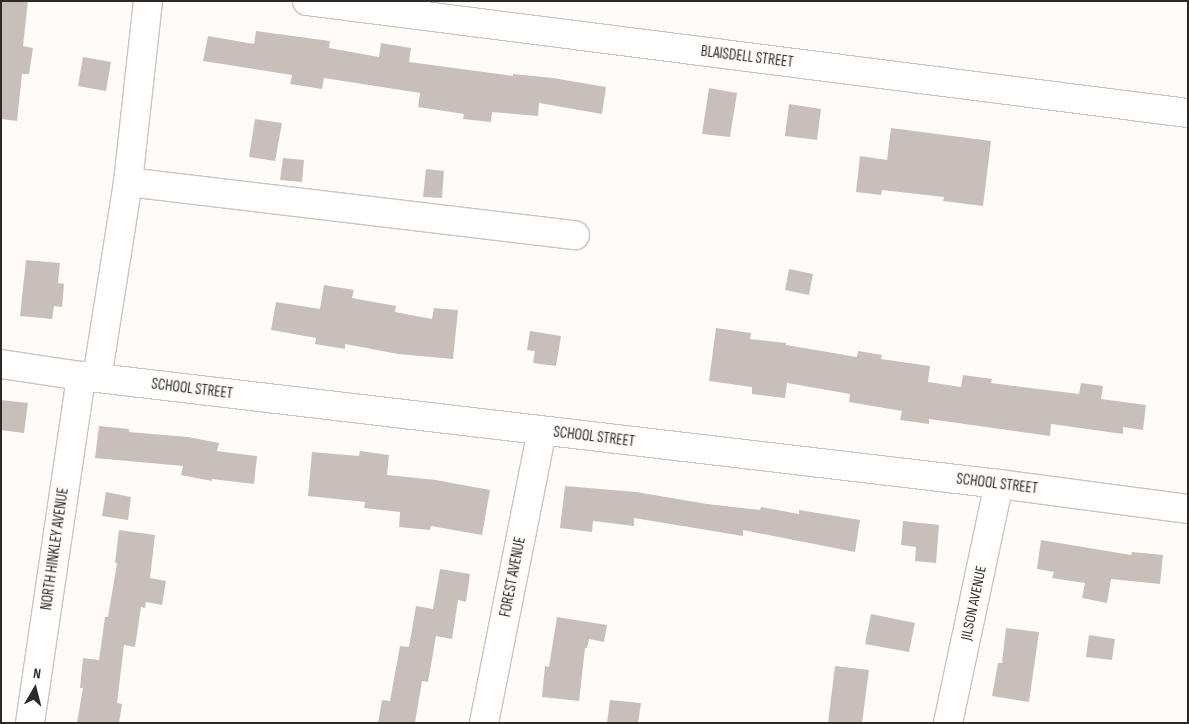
<!DOCTYPE html>
<style>
body{margin:0}
#map{position:relative;width:1189px;height:724px;overflow:hidden;background:#fffbf9;font-family:"Sofia Sans Condensed",sans-serif}
div>[style]{position:absolute}
.building>*{inset:0;background:#c9bfba}
.roads{filter:drop-shadow(1px 0 #cdc3be) drop-shadow(-1px 0 #cdc3be) drop-shadow(0 1px #cdc3be) drop-shadow(0 -1px #cdc3be)}
.minor>*{height:28px;margin:-14px;padding:0 14px;transform-origin:14px;border-radius:14px;background:#fff}
.major>*{height:28px;margin:-14px;padding:0 14px;transform-origin:14px;border-radius:14px;background:#fff}
span{translate:-50% -50%;white-space:nowrap;text-align:center;line-height:1.15;-webkit-text-stroke:4.5px #fffbf9;paint-order:stroke}
.street-label{font-size:15px;color:#2d2927}
.frame{position:absolute;inset:0;border:2px solid #2d2927;pointer-events:none}
.north{position:absolute;left:10px;top:664px;width:50px;height:50px;-webkit-text-stroke:4px #fffbf9;paint-order:stroke;rotate:8deg;font-size:14px;font-weight:700;line-height:20px;text-align:center;color:#2d2927}
.north::after{content:'';display:block;margin:auto;width:18px;height:22px;background:#2d2927;clip-path:polygon(50% 0,100% 100%,50% 72%,0 100%)}
</style>
<div id="map">
<div class="building">
<div style="clip-path:polygon(1px 1px,28px 1px,23px 46px,33px 48px,29px 74px,22px 74px,17px 121px,1px 119px)"></div>
<div style="clip-path:polygon(256px 31px,330px 41px,329px 48px,379px 57px,381px 43px,411px 48px,409px 62px,513px 76px,513px 74px,553px 78px,606px 87px,602px 114px,539px 103px,538px 116px,492px 112px,491px 122px,463px 119px,464px 114px,418px 107px,420px 93px,324px 78px,322px 89px,290px 84px,292px 75px,203px 61px,208px 36px,254px 44px)"></div>
<div style="clip-path:polygon(83px 57px,111px 62px,106px 91px,78px 86px)"></div>
<div style="clip-path:polygon(709px 88px,737px 93px,730px 137px,702px 134px)"></div>
<div style="clip-path:polygon(789px 104px,821px 109px,817px 140px,785px 136px)"></div>
<div style="clip-path:polygon(255px 119px,282px 123px,275px 161px,249px 157px)"></div>
<div style="clip-path:polygon(891px 128px,991px 141px,983px 206px,943px 201px,944px 197px,882px 190px,881px 195px,856px 192px,860px 156px,887px 160px)"></div>
<div style="clip-path:polygon(283px 158px,304px 160px,302px 182px,280px 180px)"></div>
<div style="clip-path:polygon(426px 169px,444px 171px,442px 198px,423px 197px)"></div>
<div style="clip-path:polygon(26px 260px,60px 263px,58px 283px,64px 284px,62px 307px,54px 306px,52px 319px,20px 316px)"></div>
<div style="clip-path:polygon(789px 269px,813px 274px,809px 295px,785px 290px)"></div>
<div style="clip-path:polygon(324px 285px,354px 290px,352px 298px,396px 306px,395px 312px,432px 319px,434px 308px,458px 310px,453px 359px,398px 354px,345px 344px,345px 349px,315px 344px,316px 338px,271px 330px,276px 302px,320px 309px)"></div>
<div style="clip-path:polygon(716px 328px,751px 333px,750px 339px,786px 343px,786px 345px,857px 357px,858px 351px,882px 355px,881px 359px,930px 366px,928px 382px,961px 387px,963px 375px,992px 379px,991px 383px,1079px 394px,1081px 383px,1103px 386px,1101px 399px,1146px 405px,1143px 430px,1123px 427px,1123px 434px,1051px 424px,1050px 436px,929px 419px,929px 424px,900px 420px,902px 411px,849px 402px,850px 394px,787px 383px,785px 398px,752px 394px,752px 387px,709px 381px)"></div>
<div style="clip-path:polygon(530px 331px,561px 336px,556px 366px,533px 363px,535px 351px,527px 350px)"></div>
<div style="clip-path:polygon(1px 400px,28px 403px,24px 433px,1px 430px)"></div>
<div style="clip-path:polygon(99px 426px,129px 429px,129px 432px,188px 437px,219px 443px,217px 451px,257px 456px,254px 484px,212px 479px,212px 481px,181px 475px,183px 466px,95px 458px)"></div>
<div style="clip-path:polygon(360px 451px,389px 455px,387px 475px,436px 480px,490px 490px,482px 535px,431px 526px,430px 530px,399px 527px,400px 512px,364px 508px,365px 502px,308px 496px,312px 452px,359px 456px)"></div>
<div style="clip-path:polygon(565px 486px,636px 492px,707px 504px,760px 510px,761px 507px,799px 514px,799px 510px,860px 520px,855px 552px,743px 530px,743px 536px,634px 518px,634px 526px,593px 521px,592px 532px,560px 528px)"></div>
<div style="clip-path:polygon(106px 492px,131px 497px,128px 520px,102px 516px)"></div>
<div style="clip-path:polygon(903px 521px,939px 525px,936px 563px,915px 561px,916px 547px,901px 545px)"></div>
<div style="clip-path:polygon(119px 530px,155px 535px,150px 578px,166px 581px,162px 605px,146px 602px,145px 608px,141px 607px,135px 647px,124px 645px,117px 703px,122px 704px,119px 723px,77px 723px,83px 688px,80px 688px,83px 658px,99px 660px,105px 617px,108px 617px,117px 563px,115px 563px)"></div>
<div style="clip-path:polygon(1041px 540px,1131px 555px,1132px 552px,1163px 555px,1160px 584px,1111px 579px,1107px 603px,1082px 598px,1085px 583px,1052px 578px,1054px 572px,1037px 569px)"></div>
<div style="clip-path:polygon(440px 569px,470px 574px,466px 602px,458px 600px,452px 639px,436px 636px,428px 682px,422px 681px,415px 723px,378px 723px,382px 700px,390px 701px,400px 646px,409px 647px,416px 606px,433px 609px)"></div>
<div style="clip-path:polygon(871px 614px,915px 623px,909px 652px,865px 644px)"></div>
<div style="clip-path:polygon(557px 617px,607px 625px,604px 642px,589px 639px,587px 648px,585px 648px,579px 701px,542px 697px,545px 666px,549px 667px)"></div>
<div style="clip-path:polygon(1006px 628px,1039px 632px,1029px 702px,992px 696px,998px 663px,1002px 663px)"></div>
<div style="clip-path:polygon(1089px 635px,1115px 639px,1112px 660px,1086px 657px)"></div>
<div style="clip-path:polygon(835px 666px,869px 670px,862px 723px,828px 723px)"></div>
<div style="clip-path:polygon(610px 700px,641px 703px,638px 723px,607px 723px)"></div>
</div>
<div class="roads">
<div class="minor">
<div style="left:307px;top:1px;width:888px;rotate:7.25deg"></div>
<div style="left:128px;top:182px;width:450px;rotate:6.8deg"></div>
<div style="left:97px;top:378px;width:198px;rotate:-81deg"></div>
<div style="left:128px;top:182px;width:182px;rotate:-83.7deg"></div>
<div style="left:30px;top:723px;width:351px;rotate:-81.6deg"></div>
<div style="left:484px;top:723px;width:298px;rotate:-78.8deg"></div>
<div style="left:948px;top:723px;width:244px;rotate:-78deg"></div>
</div>
<div class="major">
<div style="left:1px;top:364px;width:81px;rotate:8.5deg"></div>
<div style="left:81px;top:376px;width:924px;rotate:6.71deg"></div>
<div style="left:999px;top:484px;width:191px;rotate:7.5deg"></div>
</div>
</div>
<div class="street-label">
<span style="left:747px;top:57px;rotate:7deg">BLAISDELL STREET</span>
<span style="left:192px;top:389px;rotate:7deg">SCHOOL STREET</span>
<span style="left:594px;top:437px;rotate:7deg">SCHOOL STREET</span>
<span style="left:997px;top:484px;rotate:7deg">SCHOOL STREET</span>
<span style="left:55px;top:549px;rotate:-82deg">NORTH HINKLEY AVENUE</span>
<span style="left:513px;top:577px;rotate:-79deg">FOREST AVENUE</span>
<span style="left:974px;top:603px;rotate:-78deg">JILSON AVENUE</span>
</div>
<div class="frame"></div>
<div class="north">N</div>
</div>
